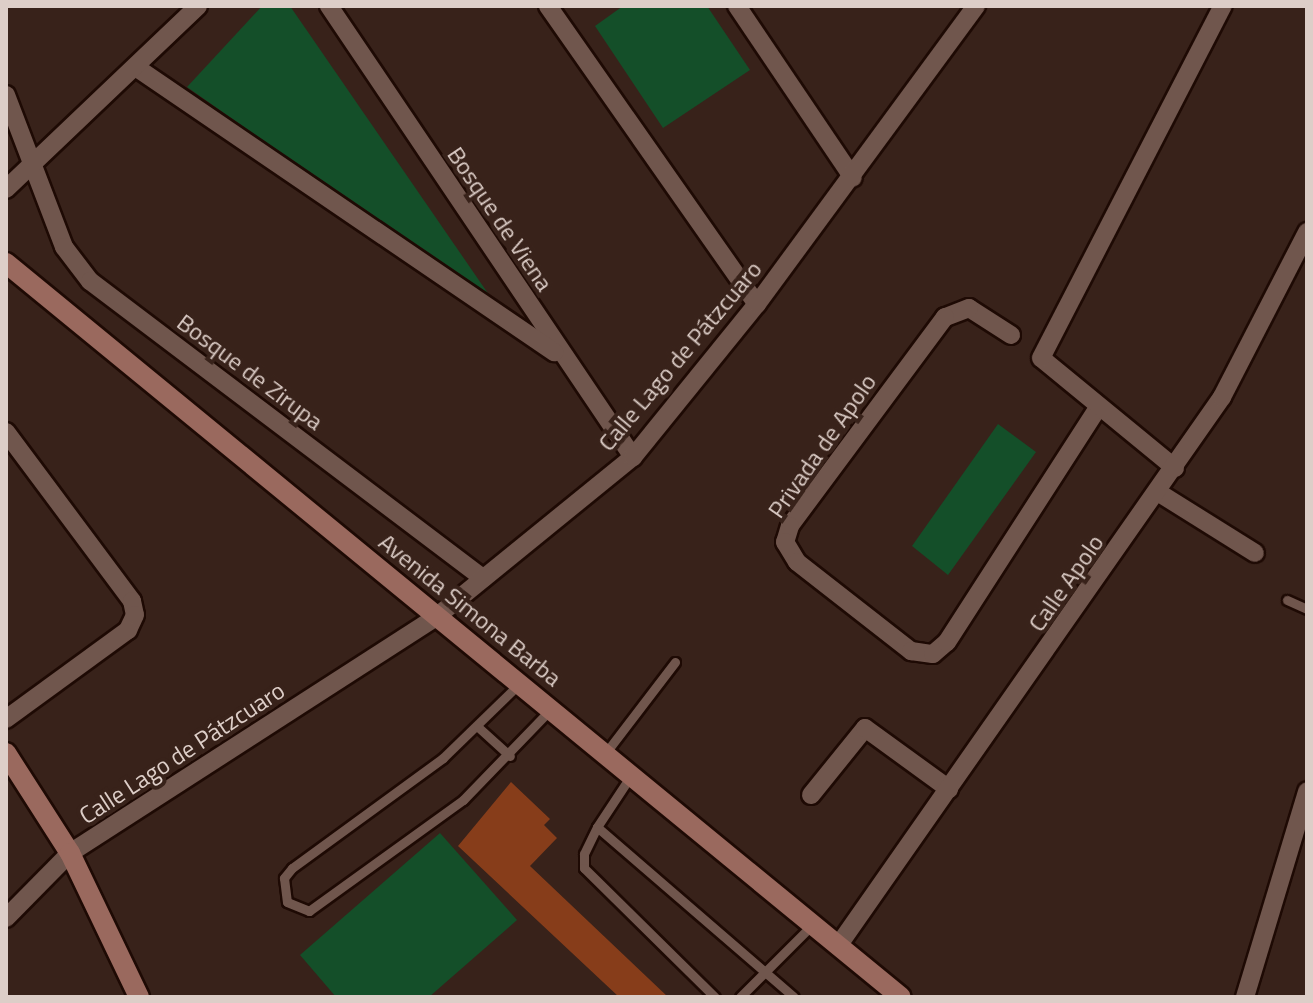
<!DOCTYPE html>
<meta charset="utf-8">
<style>
body{margin:0}
#map{position:relative;width:1313px;height:1003px;overflow:hidden;background:#38221a;font-family:"Titillium Web",sans-serif}
div>[style]{position:absolute}
.green>*{inset:0;background:#144f29}
.building>*{inset:0;background:#873d1a}
.roads{filter:drop-shadow(2px 0 #1e0a04) drop-shadow(-2px 0 #1e0a04) drop-shadow(0 2px #1e0a04) drop-shadow(0 -2px #1e0a04)}
.lane>*{height:9px;margin:-4.5px;padding:0 4.5px;transform-origin:4.5px;border-radius:4.5px;background:#70564d}
.street>*{height:18px;margin:-9px;padding:0 9px;transform-origin:9px;border-radius:9px;background:#70564d}
.secondary>*{height:20px;margin:-10px;padding:0 10px;transform-origin:10px;border-radius:10px;background:#9a695e}
span{translate:-50% -50%;white-space:nowrap;text-align:center;line-height:1.15;-webkit-text-stroke:8px #38221a;paint-order:stroke}
.street-label{font-size:24px;color:#ddcec8}
.frame{position:absolute;inset:0;border:8px solid #ddcec8;pointer-events:none}
</style>
<div id="map">
<div class="green">
<div style="clip-path:polygon(262px 6px,290px 6px,496px 305px,187px 87px)"></div>
<div style="clip-path:polygon(623px 6px,707px 6px,750px 70px,663px 128px,595px 26px)"></div>
<div style="clip-path:polygon(998px 424px,1036px 452px,948px 575px,912px 546px)"></div>
<div style="clip-path:polygon(440px 833px,517px 920px,429px 997px,336px 997px,300px 955px)"></div>
</div>
<div class="building">
<div style="clip-path:polygon(511px 782px,550px 819px,544px 825px,557px 838px,530px 866px,668px 997px,619px 997px,458px 846px)"></div>
</div>
<div class="roads">
<div class="lane">
<div style="left:1287px;top:600px;width:22px;rotate:24deg"></div>
<div style="left:519px;top:684px;width:106px;rotate:135.8deg"></div>
<div style="left:443px;top:758px;width:187px;rotate:143.9deg"></div>
<div style="left:292px;top:868px;width:13px;rotate:129deg"></div>
<div style="left:284px;top:878px;width:24px;rotate:83deg"></div>
<div style="left:287px;top:902px;width:24px;rotate:22deg"></div>
<div style="left:309px;top:911px;width:190px;rotate:-35.8deg"></div>
<div style="left:463px;top:800px;width:125px;rotate:-46deg"></div>
<div style="left:478px;top:727px;width:43px;rotate:42.2deg"></div>
<div style="left:604px;top:755px;width:117px;rotate:-52.6deg"></div>
<div style="left:630px;top:777px;width:60px;rotate:123.4deg"></div>
<div style="left:597px;top:827px;width:260px;rotate:40.8deg"></div>
<div style="left:597px;top:827px;width:30px;rotate:116deg"></div>
<div style="left:584px;top:854px;width:14px;rotate:90deg"></div>
<div style="left:584px;top:868px;width:184px;rotate:44.6deg"></div>
<div style="left:740px;top:997px;width:102px;rotate:-45deg"></div>
</div>
<div class="street">
<div style="left:329px;top:6px;width:544px;rotate:56.02deg"></div>
<div style="left:548px;top:6px;width:364px;rotate:55deg"></div>
<div style="left:737px;top:6px;width:207px;rotate:56deg"></div>
<div style="left:137px;top:68px;width:505px;rotate:34.26deg"></div>
<div style="left:6px;top:95px;width:163px;rotate:69.1deg"></div>
<div style="left:64px;top:247px;width:43px;rotate:52.6deg"></div>
<div style="left:90px;top:281px;width:493px;rotate:37.1deg"></div>
<div style="left:6px;top:189px;width:265px;rotate:-43.6deg"></div>
<div style="left:1011px;top:335px;width:50px;rotate:-147.3deg"></div>
<div style="left:969px;top:308px;width:26px;rotate:159deg"></div>
<div style="left:945px;top:317px;width:260px;rotate:126.6deg"></div>
<div style="left:790px;top:526px;width:17px;rotate:107deg"></div>
<div style="left:785px;top:542px;width:23px;rotate:59deg"></div>
<div style="left:797px;top:562px;width:145px;rotate:38deg"></div>
<div style="left:911px;top:651px;width:22px;rotate:8deg"></div>
<div style="left:933px;top:654px;width:18px;rotate:-41deg"></div>
<div style="left:947px;top:642px;width:278px;rotate:-57.2deg"></div>
<div style="left:6px;top:432px;width:211px;rotate:53.3deg"></div>
<div style="left:132px;top:601px;width:14px;rotate:78deg"></div>
<div style="left:135px;top:615px;width:17px;rotate:115deg"></div>
<div style="left:128px;top:630px;width:151px;rotate:143.9deg"></div>
<div style="left:1175px;top:468px;width:173px;rotate:-140.6deg"></div>
<div style="left:1041px;top:358px;width:396px;rotate:-62.7deg"></div>
<div style="left:1159px;top:493px;width:113px;rotate:32deg"></div>
<div style="left:811px;top:795px;width:86px;rotate:-51.1deg"></div>
<div style="left:865px;top:728px;width:104px;rotate:36deg"></div>
<div style="left:6px;top:918px;width:91px;rotate:-45.4deg"></div>
<div style="left:70px;top:853px;width:435px;rotate:-32.8deg"></div>
<div style="left:436px;top:617px;width:254px;rotate:-39.1deg"></div>
<div style="left:633px;top:457px;width:197px;rotate:-51deg"></div>
<div style="left:757px;top:304px;width:370px;rotate:-53.7deg"></div>
<div style="left:838px;top:946px;width:670px;rotate:-55.03deg"></div>
<div style="left:1222px;top:397px;width:186px;rotate:-62.7deg"></div>
<div style="left:1245px;top:997px;width:215px;rotate:-73.2deg"></div>
</div>
<div class="secondary">
<div style="left:6px;top:263px;width:1157px;rotate:39.36deg"></div>
<div style="left:6px;top:753px;width:119px;rotate:57.4deg"></div>
<div style="left:70px;top:853px;width:160px;rotate:64.4deg"></div>
</div>
</div>
<div class="street-label">
<span style="left:500px;top:219px;rotate:56deg">Bosque de Viena</span>
<span style="left:680px;top:356px;rotate:-50deg">Calle Lago de Pátzcuaro</span>
<span style="left:250px;top:372px;rotate:37deg">Bosque de Zirupa</span>
<span style="left:822px;top:446px;rotate:-55deg">Privada de Apolo</span>
<span style="left:1066px;top:583px;rotate:-55deg">Calle Apolo</span>
<span style="left:470px;top:610px;rotate:39deg">Avenida Simona Barba</span>
<span style="left:182px;top:753px;rotate:-33deg">Calle Lago de Pátzcuaro</span>
</div>
<div class="frame"></div>
</div>
